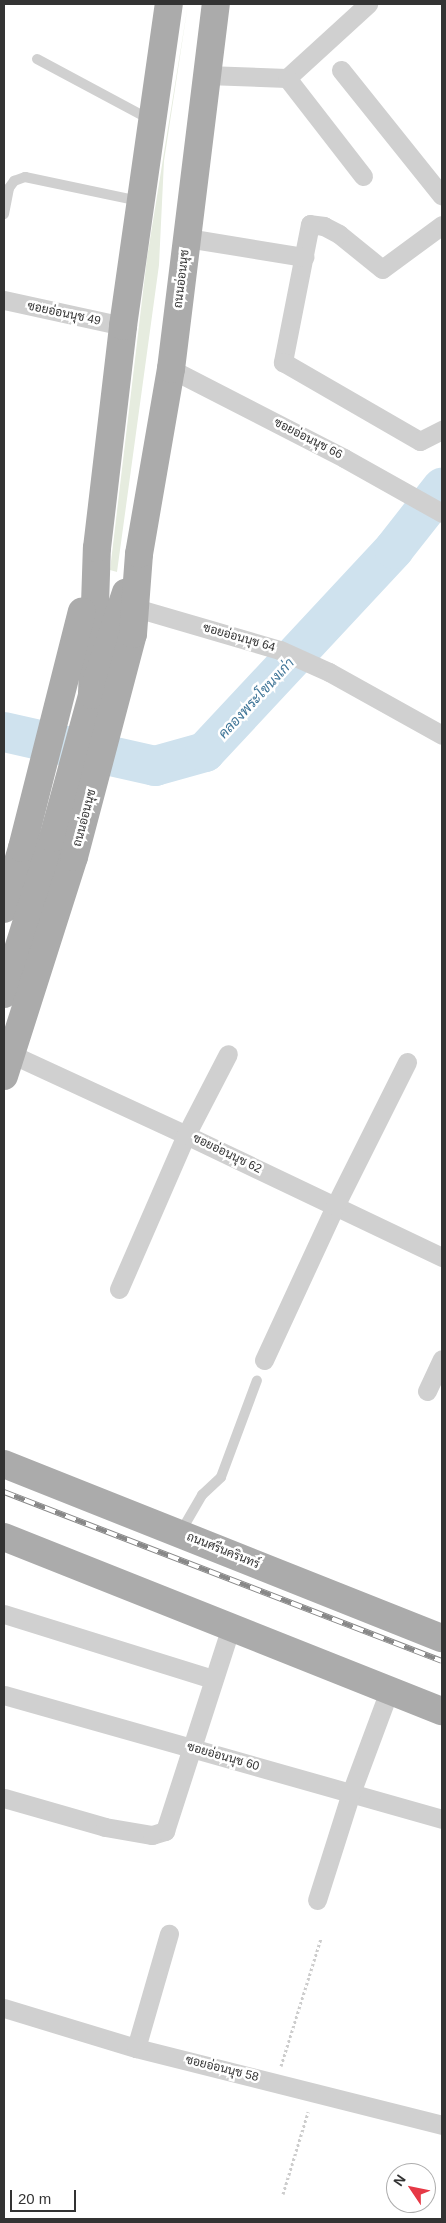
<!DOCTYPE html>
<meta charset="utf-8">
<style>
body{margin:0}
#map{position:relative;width:446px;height:2223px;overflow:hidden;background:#fff;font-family:Helvetica,Sarabun,sans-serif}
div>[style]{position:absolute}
.green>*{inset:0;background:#e6ecdf}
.river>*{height:40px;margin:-20px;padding:0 20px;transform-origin:20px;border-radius:20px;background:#cfe2ee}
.path>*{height:3px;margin-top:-1.5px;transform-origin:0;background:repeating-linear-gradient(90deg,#cdcdcd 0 2.5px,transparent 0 5px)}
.lane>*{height:10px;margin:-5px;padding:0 5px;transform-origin:5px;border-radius:5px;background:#d0d0d0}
.street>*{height:19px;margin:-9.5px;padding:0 9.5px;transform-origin:9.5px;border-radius:9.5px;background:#d0d0d0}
.primary>*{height:28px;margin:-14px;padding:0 14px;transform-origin:14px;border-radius:14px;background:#ababab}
.rail>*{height:5.5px;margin-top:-2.75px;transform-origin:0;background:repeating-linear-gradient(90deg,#fff 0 11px,#888 0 22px);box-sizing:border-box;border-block:1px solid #888}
span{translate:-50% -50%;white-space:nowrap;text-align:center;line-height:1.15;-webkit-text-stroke:5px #fff;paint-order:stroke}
.street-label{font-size:12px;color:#333}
.water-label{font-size:14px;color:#3f7597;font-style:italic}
.frame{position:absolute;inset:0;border:5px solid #333;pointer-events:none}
.north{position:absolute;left:386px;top:2163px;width:50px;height:50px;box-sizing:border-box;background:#fff;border:1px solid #adadad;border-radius:50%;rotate:304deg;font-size:14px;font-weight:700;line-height:20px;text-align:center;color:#333}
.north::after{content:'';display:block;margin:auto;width:18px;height:22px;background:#e63946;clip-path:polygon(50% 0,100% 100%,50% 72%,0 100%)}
.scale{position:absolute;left:10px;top:2190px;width:66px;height:22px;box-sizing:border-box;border:2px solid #333;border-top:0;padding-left:6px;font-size:15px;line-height:18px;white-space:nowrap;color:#333;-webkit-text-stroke:4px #fff;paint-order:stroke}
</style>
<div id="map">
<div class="green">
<div style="clip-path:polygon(188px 4px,164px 161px,159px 265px,117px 572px,110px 570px,147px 258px)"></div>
</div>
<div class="river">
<div style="left:4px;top:732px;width:155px;rotate:12.7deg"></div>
<div style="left:155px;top:766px;width:52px;rotate:-15.6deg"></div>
<div style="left:205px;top:752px;width:277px;rotate:-47deg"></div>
<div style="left:394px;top:549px;width:78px;rotate:-51.8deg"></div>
</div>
<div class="path">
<div style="left:281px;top:2066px;width:134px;rotate:-72.6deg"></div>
<div style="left:283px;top:2194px;width:86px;rotate:-73deg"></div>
</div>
<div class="lane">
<div style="left:37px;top:59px;width:129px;rotate:28.2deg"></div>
<div style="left:4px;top:214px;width:26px;rotate:-79deg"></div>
<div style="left:9px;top:188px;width:9px;rotate:-54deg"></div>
<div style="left:14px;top:181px;width:12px;rotate:-20deg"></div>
<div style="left:25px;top:177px;width:116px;rotate:11.9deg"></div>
<div style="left:180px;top:1533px;width:44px;rotate:-59.9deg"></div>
<div style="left:202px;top:1495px;width:26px;rotate:-43deg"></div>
<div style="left:221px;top:1477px;width:103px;rotate:-69.6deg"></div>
</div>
<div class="street">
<div style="left:341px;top:70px;width:161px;rotate:51.3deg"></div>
<div style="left:206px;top:75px;width:81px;rotate:2.1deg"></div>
<div style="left:287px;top:78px;width:110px;rotate:-42.4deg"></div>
<div style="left:287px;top:78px;width:124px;rotate:52.2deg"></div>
<div style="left:442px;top:225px;width:74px;rotate:143.7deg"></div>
<div style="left:382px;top:269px;width:55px;rotate:-140.9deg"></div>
<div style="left:339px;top:234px;width:17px;rotate:-152deg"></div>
<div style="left:324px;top:226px;width:14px;rotate:-172deg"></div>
<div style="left:310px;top:224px;width:141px;rotate:101.1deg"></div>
<div style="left:283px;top:362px;width:158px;rotate:30deg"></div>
<div style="left:420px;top:441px;width:25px;rotate:-27deg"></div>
<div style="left:187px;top:238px;width:119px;rotate:9.2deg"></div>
<div style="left:4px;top:300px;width:122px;rotate:12.3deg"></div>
<div style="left:171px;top:369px;width:195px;rotate:27.2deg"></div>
<div style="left:344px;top:458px;width:112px;rotate:29.3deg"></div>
<div style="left:136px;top:608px;width:150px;rotate:16.3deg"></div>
<div style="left:280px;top:650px;width:54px;rotate:24.2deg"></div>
<div style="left:329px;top:672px;width:129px;rotate:29.1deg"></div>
<div style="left:11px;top:1054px;width:193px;rotate:24.8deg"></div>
<div style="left:186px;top:1135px;width:284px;rotate:25.5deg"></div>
<div style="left:119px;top:1289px;width:168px;rotate:-66.5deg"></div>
<div style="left:186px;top:1135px;width:91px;rotate:-62.6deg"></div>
<div style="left:264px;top:1360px;width:170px;rotate:-65.2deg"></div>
<div style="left:335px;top:1206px;width:161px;rotate:-63.4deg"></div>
<div style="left:427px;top:1391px;width:35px;rotate:-65deg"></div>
<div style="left:4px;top:1614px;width:219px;rotate:17.3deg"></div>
<div style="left:4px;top:1695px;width:455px;rotate:15.8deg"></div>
<div style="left:4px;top:1798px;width:105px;rotate:16deg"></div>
<div style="left:105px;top:1827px;width:48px;rotate:9.7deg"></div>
<div style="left:152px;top:1835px;width:14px;rotate:-17deg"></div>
<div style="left:165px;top:1831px;width:214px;rotate:-72.1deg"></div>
<div style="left:317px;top:1900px;width:112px;rotate:-72.4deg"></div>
<div style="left:351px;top:1793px;width:109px;rotate:-69.6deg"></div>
<div style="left:4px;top:2008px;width:138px;rotate:16.9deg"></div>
<div style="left:136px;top:2048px;width:316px;rotate:14.1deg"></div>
<div style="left:136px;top:2048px;width:119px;rotate:-73.9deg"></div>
</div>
<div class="primary">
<div style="left:92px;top:695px;width:147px;rotate:-88.1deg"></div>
<div style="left:97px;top:548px;width:224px;rotate:-83.3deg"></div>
<div style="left:123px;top:326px;width:325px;rotate:-81.9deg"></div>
<div style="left:4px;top:909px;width:64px;rotate:-73.6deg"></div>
<div style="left:22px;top:848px;width:244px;rotate:-75.8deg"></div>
<div style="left:4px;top:994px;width:164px;rotate:-72.6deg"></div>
<div style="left:53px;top:838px;width:148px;rotate:-74.7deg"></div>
<div style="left:92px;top:695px;width:108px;rotate:-71.7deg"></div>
<div style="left:4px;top:1076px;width:230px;rotate:-72.3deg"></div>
<div style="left:74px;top:857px;width:231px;rotate:-75.2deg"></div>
<div style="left:133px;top:634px;width:80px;rotate:-85.7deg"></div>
<div style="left:139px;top:554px;width:188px;rotate:-80.2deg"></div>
<div style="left:171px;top:369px;width:368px;rotate:-83deg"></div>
<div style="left:4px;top:1464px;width:471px;rotate:21.7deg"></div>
<div style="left:4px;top:1537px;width:471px;rotate:21.7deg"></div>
</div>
<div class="rail">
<div style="left:4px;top:1492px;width:469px;rotate:21.1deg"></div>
</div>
<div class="street-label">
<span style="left:182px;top:279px;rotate:-83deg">ถนนอ่อนนุช</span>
<span style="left:64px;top:314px;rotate:12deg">ซอยอ่อนนุช 49</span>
<span style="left:308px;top:439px;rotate:27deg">ซอยอ่อนนุช 66</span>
<span style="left:239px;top:638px;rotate:16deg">ซอยอ่อนนุช 64</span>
<span style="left:85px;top:818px;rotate:-75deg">ถนนอ่อนนุช</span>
<span style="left:227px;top:1154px;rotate:26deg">ซอยอ่อนนุช 62</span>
<span style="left:223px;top:1551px;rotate:22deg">ถนนศรีนครินทร์</span>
<span style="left:223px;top:1757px;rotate:16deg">ซอยอ่อนนุช 60</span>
<span style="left:222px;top:2069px;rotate:14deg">ซอยอ่อนนุช 58</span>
</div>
<div class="water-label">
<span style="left:256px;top:698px;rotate:-47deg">คลองพระโขนงเก่า</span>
</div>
<div class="frame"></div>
<div class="north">N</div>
<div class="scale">20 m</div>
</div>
